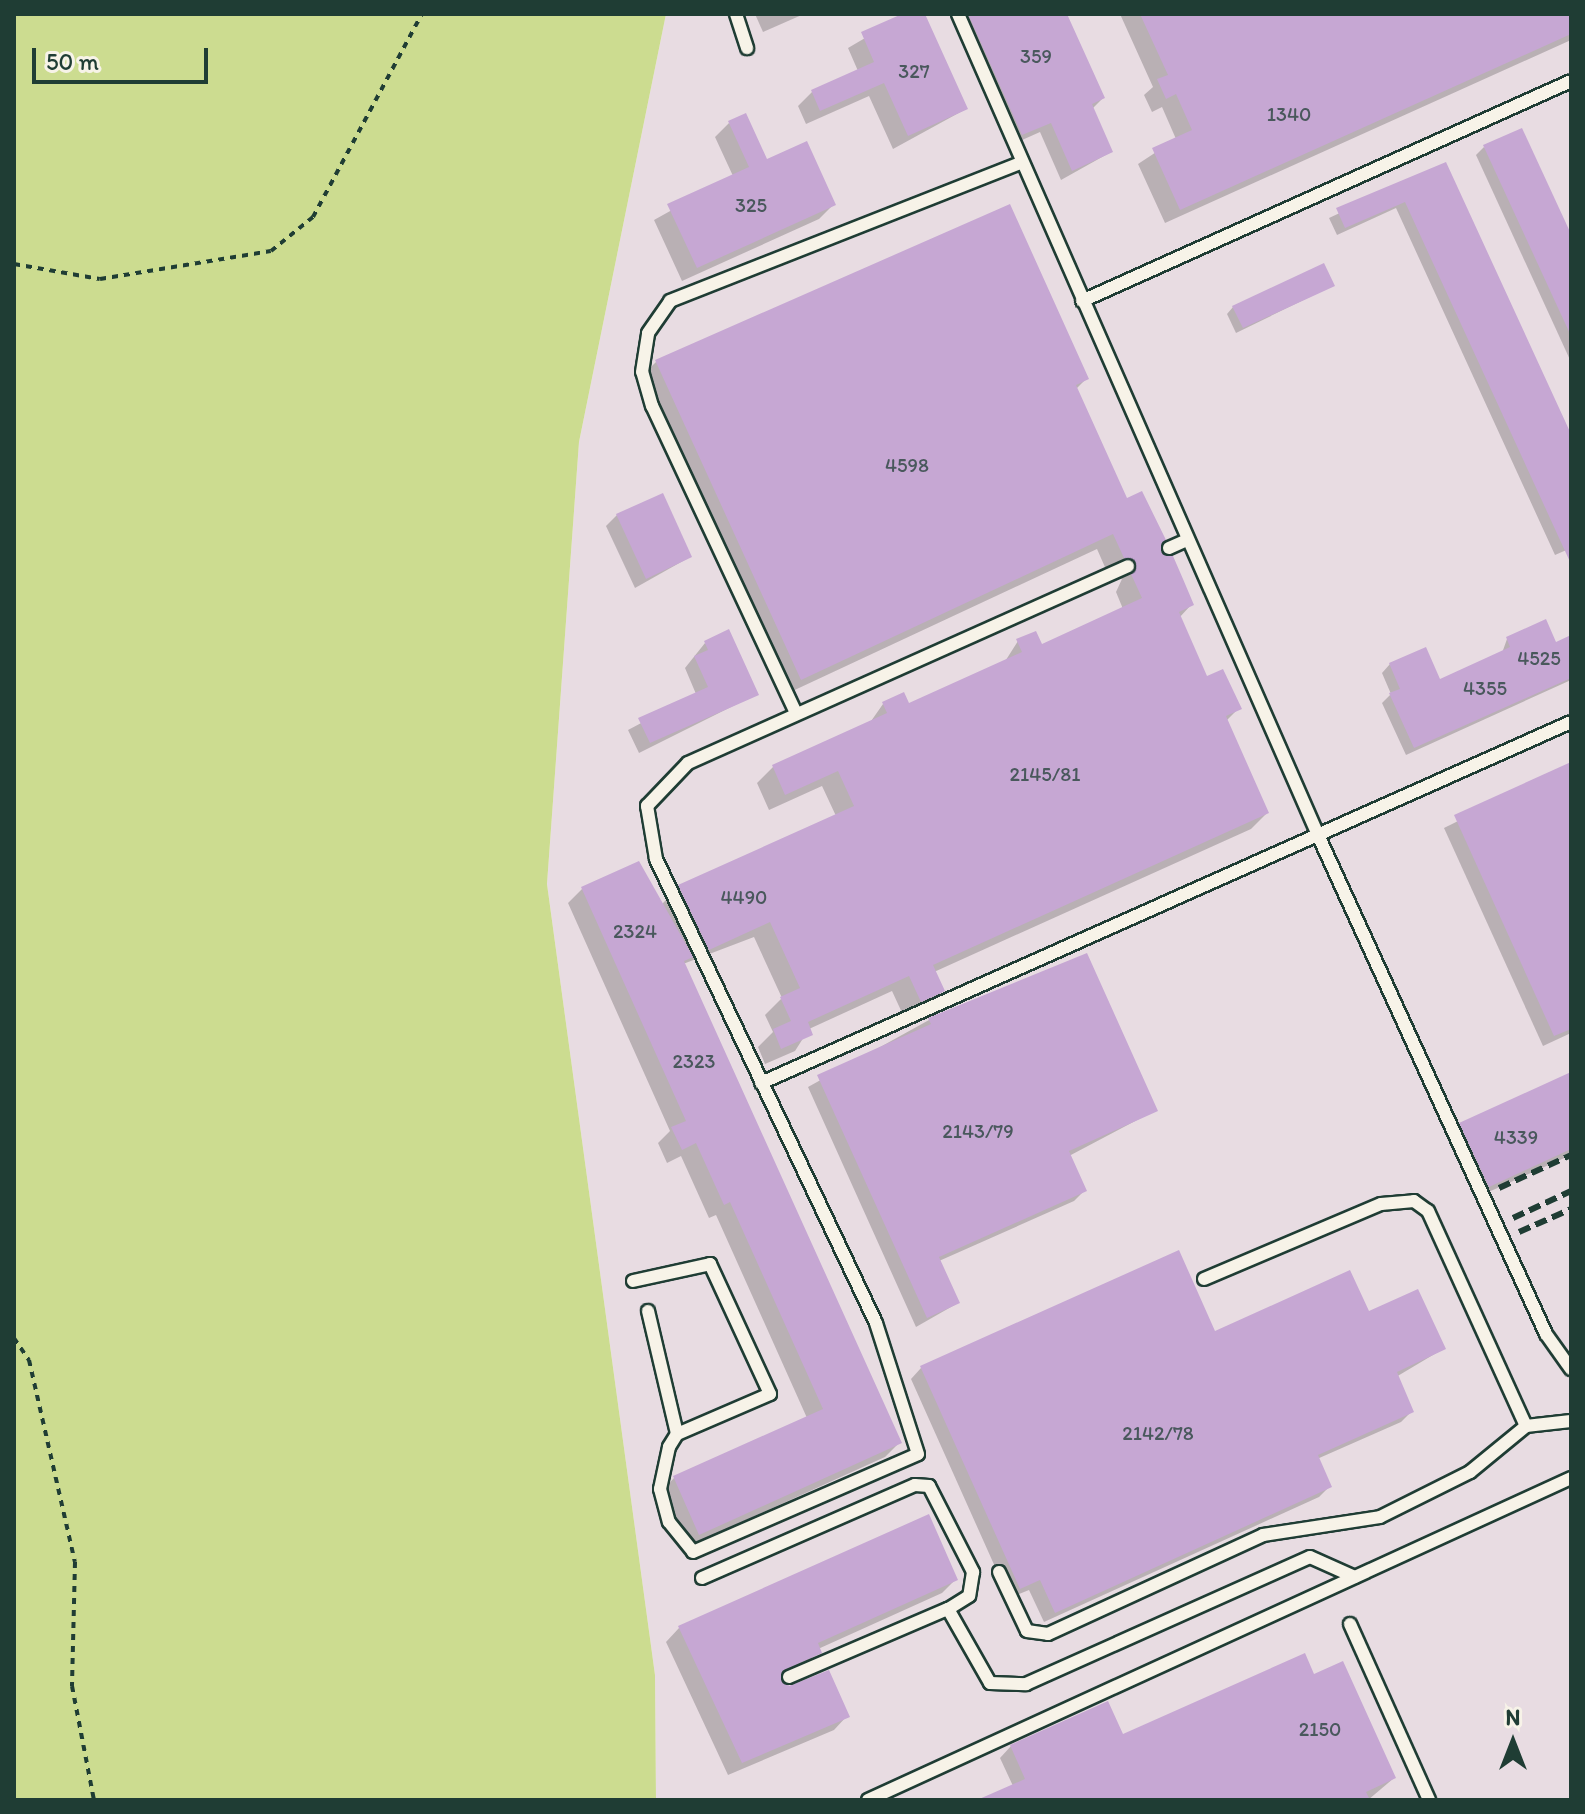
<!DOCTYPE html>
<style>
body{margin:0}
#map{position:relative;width:1585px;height:1814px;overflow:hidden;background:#f7f3e8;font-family:Itim,sans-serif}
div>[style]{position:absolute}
.built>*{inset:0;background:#e8dce2}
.green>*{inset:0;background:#ccdc90}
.shadow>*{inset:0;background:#0003}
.building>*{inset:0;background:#c6a7d3}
.path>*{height:4px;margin-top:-2px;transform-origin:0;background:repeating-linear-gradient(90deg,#1f3d34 0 6px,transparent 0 12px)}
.roads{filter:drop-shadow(2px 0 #1f3d34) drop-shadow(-2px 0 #1f3d34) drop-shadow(0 2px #1f3d34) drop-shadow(0 -2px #1f3d34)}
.service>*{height:12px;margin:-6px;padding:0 6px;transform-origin:6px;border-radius:6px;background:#f7f3e8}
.rail>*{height:6px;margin-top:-3px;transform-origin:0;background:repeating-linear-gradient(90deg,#1f3d34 0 12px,transparent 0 18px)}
span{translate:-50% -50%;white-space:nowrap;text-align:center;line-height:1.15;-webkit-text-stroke:6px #f7f3e8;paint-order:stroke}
.number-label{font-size:20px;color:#49585c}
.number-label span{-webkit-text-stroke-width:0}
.frame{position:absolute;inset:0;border:16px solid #1f3d34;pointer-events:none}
.north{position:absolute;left:1473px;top:1702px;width:80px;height:80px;-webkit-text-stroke:6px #f7f3e8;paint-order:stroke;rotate:0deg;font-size:22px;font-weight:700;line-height:32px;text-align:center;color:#1f3d34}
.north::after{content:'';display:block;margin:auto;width:28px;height:36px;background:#1f3d34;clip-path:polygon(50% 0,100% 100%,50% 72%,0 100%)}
.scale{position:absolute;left:32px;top:48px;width:176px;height:36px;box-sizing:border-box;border:4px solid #1f3d34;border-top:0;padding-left:10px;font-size:24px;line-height:28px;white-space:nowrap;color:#1f3d34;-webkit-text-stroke:6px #f7f3e8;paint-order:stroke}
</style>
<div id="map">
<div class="built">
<div style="clip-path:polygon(666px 14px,1571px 14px,1571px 1800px,656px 1800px,655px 1675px,547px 884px,579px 442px)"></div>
</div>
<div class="green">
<div style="clip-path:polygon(14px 14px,666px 14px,579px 442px,547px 884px,655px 1675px,656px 1800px,14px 1800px)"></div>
</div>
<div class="shadow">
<div style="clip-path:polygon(755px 14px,804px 14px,763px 32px)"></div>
<div style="clip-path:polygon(906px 14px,923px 14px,966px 109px,893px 149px,869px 96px,806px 124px,798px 106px,812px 92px,858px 71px,848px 48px)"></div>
<div style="clip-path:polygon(952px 14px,1065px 14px,1103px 98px,1092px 109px,1111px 152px,1061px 180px,1040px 132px,1011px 145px)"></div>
<div style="clip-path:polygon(1120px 14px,1571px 14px,1571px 40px,1165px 223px,1138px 164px,1176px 139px,1162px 107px,1152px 112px,1144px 95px,1153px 87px)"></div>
<div style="clip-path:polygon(729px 123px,766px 162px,833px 205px,819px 219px,682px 281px,654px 220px,733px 176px,715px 137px)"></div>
<div style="clip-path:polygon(1484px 147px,1571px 239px,1571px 362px,1476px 155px)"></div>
<div style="clip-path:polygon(1445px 164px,1571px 439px,1571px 548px,1555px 555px,1396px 208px,1337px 235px,1329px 218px)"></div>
<div style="clip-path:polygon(1332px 286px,1236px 333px,1227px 314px,1233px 307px)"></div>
<div style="clip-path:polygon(656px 362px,1087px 378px,1076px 389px,1126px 501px,1191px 605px,1179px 618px,1206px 678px,1239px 708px,1226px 721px,1267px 813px,1251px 829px,934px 972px,943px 991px,927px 1007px,904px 1017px,892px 991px,809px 1029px,795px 1051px,765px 1064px,758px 1047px,773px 1032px,765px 1015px,782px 998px,754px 937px,683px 964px,899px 1443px,885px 1457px,684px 1548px,660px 1493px,674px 1478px,807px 1418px,716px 1215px,709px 1218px,681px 1156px,667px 1163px,658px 1143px,670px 1131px,568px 903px,582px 889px,661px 905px,679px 887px,836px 816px,822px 786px,769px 810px,757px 783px,773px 767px,869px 724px,883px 704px,908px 706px,1004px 663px,1018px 641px,1041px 646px,1123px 609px,1116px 592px,1122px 579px,1108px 574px,1097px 549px,784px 695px,640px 378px)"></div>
<div style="clip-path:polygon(617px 515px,690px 557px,635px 588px,606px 526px)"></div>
<div style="clip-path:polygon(1571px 637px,1571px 680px,1406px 755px,1382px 703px,1391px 694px,1382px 673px,1390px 664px,1439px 682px,1502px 653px,1507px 639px,1555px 645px)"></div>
<div style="clip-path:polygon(705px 643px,757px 694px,639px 753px,628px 730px,696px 694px,685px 668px)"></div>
<div style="clip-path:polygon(1571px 765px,1571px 1033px,1543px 1046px,1444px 828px)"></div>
<div style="clip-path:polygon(929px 1020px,1156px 1110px,1069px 1156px,1085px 1190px,1074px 1201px,939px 1261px,958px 1303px,916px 1327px,808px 1087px)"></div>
<div style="clip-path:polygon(1571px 1075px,1571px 1155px,1475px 1198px,1447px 1138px,1461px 1125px)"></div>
<div style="clip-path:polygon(1214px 1334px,1443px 1349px,1396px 1377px,1412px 1411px,1401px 1422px,1317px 1459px,1329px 1487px,1319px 1497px,1044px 1622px,1029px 1590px,1009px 1598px,911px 1379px,921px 1368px)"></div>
<div style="clip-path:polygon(956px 1579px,942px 1593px,818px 1649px,806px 1666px,783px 1677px,788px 1688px,847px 1716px,834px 1730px,728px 1775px,666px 1642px,679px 1628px)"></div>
<div style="clip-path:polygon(1313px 1677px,1394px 1778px,1368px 1800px,982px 1800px,1013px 1786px,1000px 1758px,1011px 1746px,1122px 1737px)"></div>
</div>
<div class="building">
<div style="clip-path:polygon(902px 14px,925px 14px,968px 109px,908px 136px,884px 83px,820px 111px,811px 90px,874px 62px,861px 32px)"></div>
<div style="clip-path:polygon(968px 14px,1067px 14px,1105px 98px,1092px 104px,1113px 152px,1072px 171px,1051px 123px,1022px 135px)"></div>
<div style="clip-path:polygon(1140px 14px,1571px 14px,1571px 34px,1180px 210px,1152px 148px,1192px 130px,1176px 94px,1166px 99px,1157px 79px,1168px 75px)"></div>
<div style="clip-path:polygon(746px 113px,767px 159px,807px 141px,836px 205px,697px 268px,667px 204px,749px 167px,728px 121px)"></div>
<div style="clip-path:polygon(1522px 128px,1571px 234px,1571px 336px,1483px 145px)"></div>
<div style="clip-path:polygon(1446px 162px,1571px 434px,1571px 564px,1405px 202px,1345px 228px,1336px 208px)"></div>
<div style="clip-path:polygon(1010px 204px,1089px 379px,1076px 385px,1127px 498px,1142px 491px,1166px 540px,1161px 552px,1173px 556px,1183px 579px,1194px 605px,1179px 612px,1207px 676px,1223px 669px,1242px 709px,1226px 716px,1269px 813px,933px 965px,945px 991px,921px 1002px,909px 976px,808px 1022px,813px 1035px,781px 1049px,773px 1029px,791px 1021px,780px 997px,800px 988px,770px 922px,709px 950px,678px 885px,854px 806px,838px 771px,785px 795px,772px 765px,887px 713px,882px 702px,904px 692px,909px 703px,1022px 652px,1016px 639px,1036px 631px,1042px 644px,1142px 598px,1131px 574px,1136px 563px,1124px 558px,1113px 534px,801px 680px,655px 360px)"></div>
<div style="clip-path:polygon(1324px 263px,1335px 286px,1243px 328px,1232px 306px)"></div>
<div style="clip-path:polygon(663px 493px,692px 557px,646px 579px,616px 514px)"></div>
<div style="clip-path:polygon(1546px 619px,1556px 642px,1571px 635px,1571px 678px,1414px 748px,1389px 693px,1400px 689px,1389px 663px,1426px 647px,1440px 679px,1510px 647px,1506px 637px)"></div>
<div style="clip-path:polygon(729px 629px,759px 695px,650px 743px,638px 718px,708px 687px,694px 656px,708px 650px,704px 641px)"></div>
<div style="clip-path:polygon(1571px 762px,1571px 1029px,1554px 1036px,1454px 815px)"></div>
<div style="clip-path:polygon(639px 861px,693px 957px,684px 961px,902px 1443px,699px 1535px,673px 1476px,823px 1409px,730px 1202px,724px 1205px,696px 1143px,682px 1150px,671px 1127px,686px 1121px,581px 887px)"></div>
<div style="clip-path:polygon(1087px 953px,1158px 1111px,1069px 1151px,1087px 1191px,939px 1257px,960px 1303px,927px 1318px,817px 1075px,931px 1024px,928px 1018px)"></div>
<div style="clip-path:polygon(1571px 1072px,1571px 1149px,1489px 1187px,1459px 1123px)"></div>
<div style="clip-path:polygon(1179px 1250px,1215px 1331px,1350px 1270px,1369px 1311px,1418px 1289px,1446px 1349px,1397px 1372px,1414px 1412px,1318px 1455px,1332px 1487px,1055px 1613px,1040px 1580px,1020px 1589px,920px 1366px)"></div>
<div style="clip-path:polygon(929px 1514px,958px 1580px,818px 1643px,822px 1653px,782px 1671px,789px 1686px,829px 1670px,850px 1717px,742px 1763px,678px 1626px)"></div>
<div style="clip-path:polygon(1305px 1653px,1314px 1674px,1343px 1661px,1396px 1778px,1366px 1792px,1370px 1800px,977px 1800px,1025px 1779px,1010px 1745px,1108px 1701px,1123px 1734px)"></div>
</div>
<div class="path">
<div style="left:14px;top:264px;width:87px;rotate:9.9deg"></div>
<div style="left:100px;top:279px;width:173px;rotate:-9.3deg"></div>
<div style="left:271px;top:251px;width:54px;rotate:-39deg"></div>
<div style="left:313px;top:217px;width:230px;rotate:-61.8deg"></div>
<div style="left:14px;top:1338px;width:27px;rotate:56deg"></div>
<div style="left:29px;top:1360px;width:207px;rotate:77.2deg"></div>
<div style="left:75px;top:1562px;width:124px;rotate:91.4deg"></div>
<div style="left:72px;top:1686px;width:116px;rotate:79.1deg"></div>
</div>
<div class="roads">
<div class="service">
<div style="left:736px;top:14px;width:36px;rotate:72deg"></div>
<div style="left:958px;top:14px;width:896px;rotate:66.32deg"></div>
<div style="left:1318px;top:835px;width:549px;rotate:65.44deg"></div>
<div style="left:1546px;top:1334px;width:43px;rotate:54.5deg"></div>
<div style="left:1082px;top:301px;width:536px;rotate:-24.22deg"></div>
<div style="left:1169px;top:548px;width:20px;rotate:-24deg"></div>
<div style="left:796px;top:713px;width:339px;rotate:-115.1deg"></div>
<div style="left:652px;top:406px;width:35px;rotate:-106deg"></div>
<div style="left:642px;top:372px;width:39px;rotate:-81deg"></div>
<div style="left:648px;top:333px;width:39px;rotate:-55deg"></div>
<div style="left:670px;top:301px;width:378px;rotate:-21.5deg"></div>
<div style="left:761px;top:1083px;width:887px;rotate:-24.02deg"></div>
<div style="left:1204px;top:1279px;width:192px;rotate:-23deg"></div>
<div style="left:1381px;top:1204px;width:33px;rotate:-5deg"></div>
<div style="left:1414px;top:1201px;width:17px;rotate:36deg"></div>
<div style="left:1428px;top:1211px;width:236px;rotate:65.5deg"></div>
<div style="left:633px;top:1281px;width:79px;rotate:-12.4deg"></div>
<div style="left:710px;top:1264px;width:143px;rotate:65.2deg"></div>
<div style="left:770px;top:1394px;width:101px;rotate:156.7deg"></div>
<div style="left:677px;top:1434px;width:15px;rotate:122deg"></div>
<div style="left:669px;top:1447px;width:43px;rotate:102.1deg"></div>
<div style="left:660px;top:1489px;width:34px;rotate:75deg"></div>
<div style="left:669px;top:1522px;width:38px;rotate:51deg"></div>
<div style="left:693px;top:1552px;width:245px;rotate:-23.5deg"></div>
<div style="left:918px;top:1454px;width:138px;rotate:-107.8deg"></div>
<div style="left:876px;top:1323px;width:514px;rotate:-115.37deg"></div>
<div style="left:656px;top:859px;width:54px;rotate:-99.6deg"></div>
<div style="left:647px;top:806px;width:59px;rotate:-46.4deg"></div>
<div style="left:688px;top:763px;width:482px;rotate:-24.1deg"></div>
<div style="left:648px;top:1311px;width:126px;rotate:76.7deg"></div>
<div style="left:999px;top:1572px;width:65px;rotate:64.6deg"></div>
<div style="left:1027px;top:1631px;width:21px;rotate:8deg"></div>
<div style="left:1048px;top:1634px;width:237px;rotate:-24.7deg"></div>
<div style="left:1263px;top:1535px;width:118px;rotate:-8.7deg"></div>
<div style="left:1380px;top:1517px;width:101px;rotate:-26.6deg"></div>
<div style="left:1470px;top:1472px;width:72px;rotate:-39.4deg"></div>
<div style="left:1526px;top:1426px;width:45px;rotate:-6.3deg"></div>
<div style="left:702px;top:1578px;width:232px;rotate:-23.6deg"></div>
<div style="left:915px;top:1485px;width:14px;rotate:4deg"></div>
<div style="left:929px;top:1486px;width:97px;rotate:62.9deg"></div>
<div style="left:973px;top:1572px;width:24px;rotate:99deg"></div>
<div style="left:969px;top:1596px;width:25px;rotate:148deg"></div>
<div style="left:1350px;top:1624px;width:193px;rotate:65.8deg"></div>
<div style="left:789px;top:1677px;width:173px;rotate:-23.2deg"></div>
<div style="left:948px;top:1609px;width:85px;rotate:60.4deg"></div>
<div style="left:990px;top:1683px;width:36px;rotate:2deg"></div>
<div style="left:1026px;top:1684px;width:311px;rotate:-24.1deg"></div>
<div style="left:1310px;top:1557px;width:49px;rotate:24deg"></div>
<div style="left:868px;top:1800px;width:773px;rotate:-24.61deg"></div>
</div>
</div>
<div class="rail">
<div style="left:1499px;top:1188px;width:79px;rotate:-24.6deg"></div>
<div style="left:1513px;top:1218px;width:64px;rotate:-25deg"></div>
<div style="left:1519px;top:1232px;width:57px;rotate:-23.9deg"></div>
</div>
<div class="number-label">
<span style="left:1036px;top:56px">359</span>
<span style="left:914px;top:71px">327</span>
<span style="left:1289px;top:114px">1340</span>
<span style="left:751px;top:205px">325</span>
<span style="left:907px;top:465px">4598</span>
<span style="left:1539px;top:658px">4525</span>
<span style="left:1485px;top:688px">4355</span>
<span style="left:1045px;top:774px">2145/81</span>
<span style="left:744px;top:897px">4490</span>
<span style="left:635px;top:931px">2324</span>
<span style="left:694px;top:1061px">2323</span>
<span style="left:978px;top:1131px">2143/79</span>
<span style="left:1516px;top:1137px">4339</span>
<span style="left:1158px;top:1433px">2142/78</span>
<span style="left:1320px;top:1729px">2150</span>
</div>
<div class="frame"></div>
<div class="north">N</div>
<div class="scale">50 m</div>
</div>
